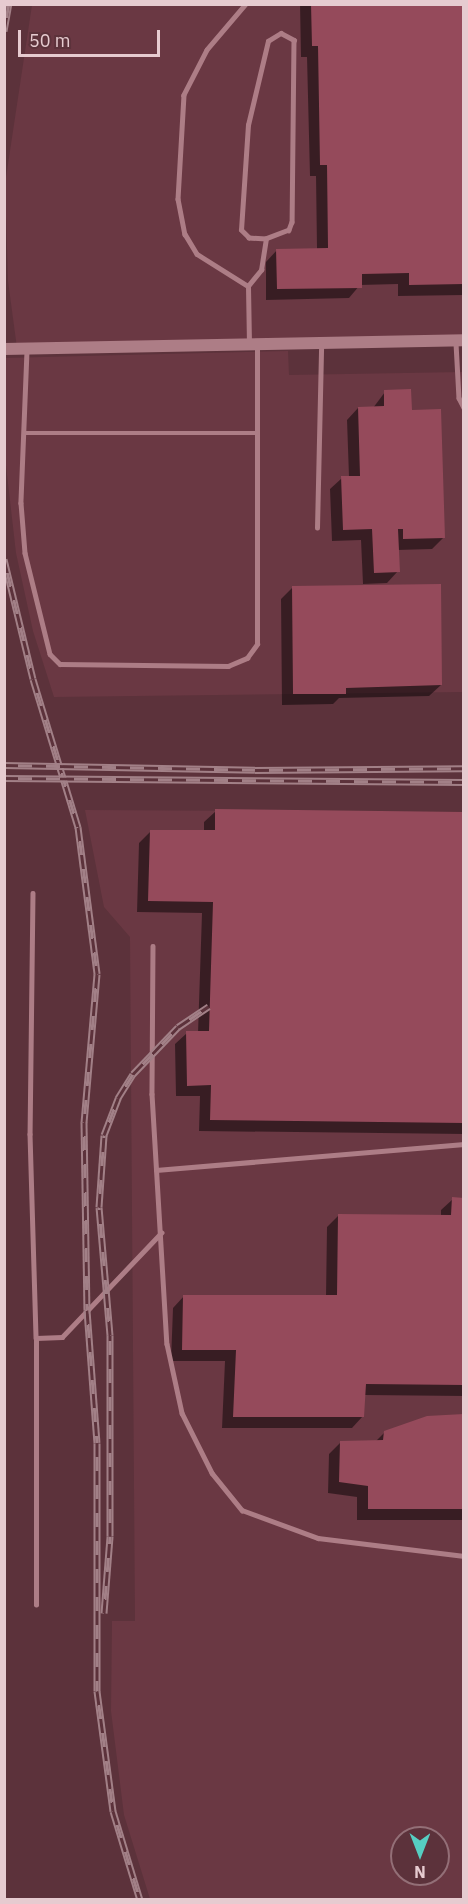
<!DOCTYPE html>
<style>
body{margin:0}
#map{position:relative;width:468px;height:1904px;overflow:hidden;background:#5c323b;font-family:"IBM Plex Sans",sans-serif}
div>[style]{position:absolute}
.built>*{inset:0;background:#6a3843}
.shadow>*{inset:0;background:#0007}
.building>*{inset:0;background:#954a5b}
.service>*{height:4.5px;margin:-2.25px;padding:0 2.25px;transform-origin:2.25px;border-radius:2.25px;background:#ad7d86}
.secondary>*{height:12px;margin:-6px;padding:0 6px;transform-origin:6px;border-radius:6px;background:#ad7d86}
.rail>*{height:7px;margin-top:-3.5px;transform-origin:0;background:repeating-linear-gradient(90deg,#5c323b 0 14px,#a28087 0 28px);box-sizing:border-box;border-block:2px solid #a28087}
span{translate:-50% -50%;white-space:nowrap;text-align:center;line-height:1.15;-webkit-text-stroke:4.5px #5c323b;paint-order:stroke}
.frame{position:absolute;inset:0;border:6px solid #e6cbd0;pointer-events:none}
.north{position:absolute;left:390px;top:1826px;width:60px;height:60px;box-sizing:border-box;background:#5c323b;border:2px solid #936f77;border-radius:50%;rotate:180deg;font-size:16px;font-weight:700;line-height:24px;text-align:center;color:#e6cbd0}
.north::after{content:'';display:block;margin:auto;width:21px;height:27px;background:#56cec2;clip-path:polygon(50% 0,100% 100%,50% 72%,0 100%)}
.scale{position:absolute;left:18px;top:30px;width:142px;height:27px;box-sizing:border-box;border:3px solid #e6cbd0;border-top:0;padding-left:8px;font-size:18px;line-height:21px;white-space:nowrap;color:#e6cbd0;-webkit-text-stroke:4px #5c323b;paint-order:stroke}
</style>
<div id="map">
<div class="built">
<div style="clip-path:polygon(32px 5px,463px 5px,463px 340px,17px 348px,8px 281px,5px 184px)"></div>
<div style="clip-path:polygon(288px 351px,289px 375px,463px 372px,463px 692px,54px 697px,33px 631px,16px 553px,5px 457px,4px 358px)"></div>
<div style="clip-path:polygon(evenodd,85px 810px,463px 812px,463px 1899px,150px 1899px,124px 1815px,111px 1711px,112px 1621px,135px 1621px,130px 937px,104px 907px,85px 810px,402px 1838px,438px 1838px,438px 1874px,402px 1874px,402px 1838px)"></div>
</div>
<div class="shadow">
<div style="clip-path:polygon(300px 4px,464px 4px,464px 295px,398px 296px,398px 284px,360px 285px,349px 298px,266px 300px,266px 262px,277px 250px,317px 249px,316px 176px,310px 176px,307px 57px,301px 57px)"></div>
<div style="clip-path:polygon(385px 392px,410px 412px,444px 537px,432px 549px,397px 550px,398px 571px,387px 583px,363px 584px,361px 540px,332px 541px,330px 489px,342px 478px,349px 477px,347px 420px,358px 408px,373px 408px)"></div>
<div style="clip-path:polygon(292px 588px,441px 685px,429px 696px,339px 698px,333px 704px,282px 705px,281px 599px)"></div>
<div style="clip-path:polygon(216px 811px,464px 814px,464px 1134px,199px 1131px,200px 1096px,176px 1096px,175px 1044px,187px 1033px,198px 1033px,202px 913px,137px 912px,139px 843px,151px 831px,204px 831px,204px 822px)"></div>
<div style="clip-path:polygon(453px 1199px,464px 1199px,464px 1396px,364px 1395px,363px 1416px,352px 1428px,222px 1428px,225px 1361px,171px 1361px,173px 1308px,184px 1296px,326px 1296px,327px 1227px,338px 1216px,441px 1216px,441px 1210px)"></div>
<div style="clip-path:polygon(464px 1415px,464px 1520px,357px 1520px,357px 1497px,328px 1493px,329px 1454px,340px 1443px,375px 1442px,385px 1432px)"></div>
</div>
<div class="building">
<div style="clip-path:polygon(311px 4px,464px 4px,464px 284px,409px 285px,409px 273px,362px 274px,362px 288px,277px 289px,276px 249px,328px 248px,327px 165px,320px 165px,318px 46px,312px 46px)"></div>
<div style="clip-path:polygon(411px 389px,412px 410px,441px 409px,445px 538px,403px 539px,403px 529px,398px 529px,400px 572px,374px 573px,372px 529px,343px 530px,341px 476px,360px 476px,358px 407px,384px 406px,384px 390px)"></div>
<div style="clip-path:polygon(441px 584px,442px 685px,346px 688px,346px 694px,293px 694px,292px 586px)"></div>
<div style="clip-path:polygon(215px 809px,464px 812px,464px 1123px,210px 1120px,211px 1085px,187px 1086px,186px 1031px,209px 1031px,213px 902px,148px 901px,150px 830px,215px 830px)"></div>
<div style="clip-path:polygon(452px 1197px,464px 1198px,464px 1385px,366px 1384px,364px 1417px,233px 1417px,236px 1350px,182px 1350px,183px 1295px,337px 1295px,338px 1214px,451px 1215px)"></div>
<div style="clip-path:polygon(464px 1414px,464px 1509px,368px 1509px,368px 1486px,339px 1482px,340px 1441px,383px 1440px,384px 1431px,427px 1416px)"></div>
</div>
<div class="service">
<div style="left:246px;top:4px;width:60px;rotate:130.3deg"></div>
<div style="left:207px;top:50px;width:51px;rotate:117.1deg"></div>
<div style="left:184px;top:95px;width:104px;rotate:93.3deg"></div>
<div style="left:178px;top:199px;width:36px;rotate:79deg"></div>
<div style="left:185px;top:234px;width:23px;rotate:59deg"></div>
<div style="left:197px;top:254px;width:60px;rotate:32.1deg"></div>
<div style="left:456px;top:343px;width:55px;rotate:86.9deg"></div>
<div style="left:459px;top:398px;width:11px;rotate:63deg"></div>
<div style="left:249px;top:344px;width:58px;rotate:-91deg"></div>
<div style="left:248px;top:286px;width:21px;rotate:-51deg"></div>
<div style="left:261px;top:270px;width:31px;rotate:-81deg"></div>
<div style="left:266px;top:239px;width:17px;rotate:-177deg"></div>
<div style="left:249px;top:238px;width:11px;rotate:-135deg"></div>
<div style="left:241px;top:230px;width:105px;rotate:-86.2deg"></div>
<div style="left:248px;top:125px;width:86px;rotate:-76.6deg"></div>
<div style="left:268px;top:41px;width:15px;rotate:-32deg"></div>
<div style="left:281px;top:33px;width:15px;rotate:28deg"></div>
<div style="left:294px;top:40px;width:182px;rotate:90.6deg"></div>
<div style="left:292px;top:222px;width:9px;rotate:111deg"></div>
<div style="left:289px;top:230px;width:25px;rotate:159deg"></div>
<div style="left:27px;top:351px;width:152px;rotate:92.3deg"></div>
<div style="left:21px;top:503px;width:50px;rotate:85.4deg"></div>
<div style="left:25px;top:553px;width:104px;rotate:76.1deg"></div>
<div style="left:50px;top:654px;width:14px;rotate:45deg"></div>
<div style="left:60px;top:664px;width:168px;rotate:0.7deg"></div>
<div style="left:228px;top:666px;width:21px;rotate:-23deg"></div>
<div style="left:247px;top:658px;width:17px;rotate:-54deg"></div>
<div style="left:257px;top:644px;width:299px;rotate:-90deg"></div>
<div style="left:24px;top:433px;width:233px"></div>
<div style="left:317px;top:528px;width:183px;rotate:-88.7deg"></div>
<div style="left:33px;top:893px;width:241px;rotate:90.7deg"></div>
<div style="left:30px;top:1134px;width:204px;rotate:88.3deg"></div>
<div style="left:153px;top:946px;width:148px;rotate:90.4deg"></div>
<div style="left:152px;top:1094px;width:250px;rotate:86.6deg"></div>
<div style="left:167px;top:1344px;width:71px;rotate:77.7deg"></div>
<div style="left:182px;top:1413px;width:67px;rotate:63.4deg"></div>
<div style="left:212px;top:1473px;width:48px;rotate:51deg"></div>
<div style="left:242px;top:1510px;width:81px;rotate:20.2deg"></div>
<div style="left:318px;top:1538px;width:147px;rotate:7deg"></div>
<div style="left:156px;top:1170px;width:309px;rotate:-4.8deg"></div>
<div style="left:36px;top:1605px;width:267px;rotate:-90deg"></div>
<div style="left:36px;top:1338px;width:26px;rotate:-2deg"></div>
<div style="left:62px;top:1337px;width:144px;rotate:-46.4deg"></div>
</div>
<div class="secondary">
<div style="left:4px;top:349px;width:460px;rotate:-1.1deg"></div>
</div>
<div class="rail">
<div style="left:4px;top:31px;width:27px;rotate:-80deg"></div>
<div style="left:4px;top:559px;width:123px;rotate:76.4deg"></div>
<div style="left:33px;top:679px;width:155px;rotate:73.1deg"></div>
<div style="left:78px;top:827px;width:148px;rotate:82.6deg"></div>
<div style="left:97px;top:974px;width:149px;rotate:95deg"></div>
<div style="left:84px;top:1122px;width:188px;rotate:89.1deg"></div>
<div style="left:87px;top:1310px;width:133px;rotate:85.7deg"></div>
<div style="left:97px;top:1443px;width:248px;rotate:90deg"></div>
<div style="left:97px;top:1691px;width:121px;rotate:82.4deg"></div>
<div style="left:113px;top:1811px;width:93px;rotate:73.1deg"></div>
<div style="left:4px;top:765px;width:251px;rotate:1.1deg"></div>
<div style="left:255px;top:770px;width:209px;rotate:-0.5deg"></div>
<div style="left:4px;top:778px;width:460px;rotate:0.5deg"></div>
<div style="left:104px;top:1613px;width:77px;rotate:-85.5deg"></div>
<div style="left:110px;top:1536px;width:201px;rotate:-90deg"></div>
<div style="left:110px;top:1335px;width:128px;rotate:-94.9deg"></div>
<div style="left:99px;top:1207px;width:72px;rotate:-86deg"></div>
<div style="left:104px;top:1135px;width:40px;rotate:-69deg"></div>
<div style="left:118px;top:1098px;width:28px;rotate:-58deg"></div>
<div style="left:133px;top:1074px;width:65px;rotate:-46.2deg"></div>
<div style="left:178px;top:1027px;width:37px;rotate:-34deg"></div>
</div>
<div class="frame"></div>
<div class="north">N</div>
<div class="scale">50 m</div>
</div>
